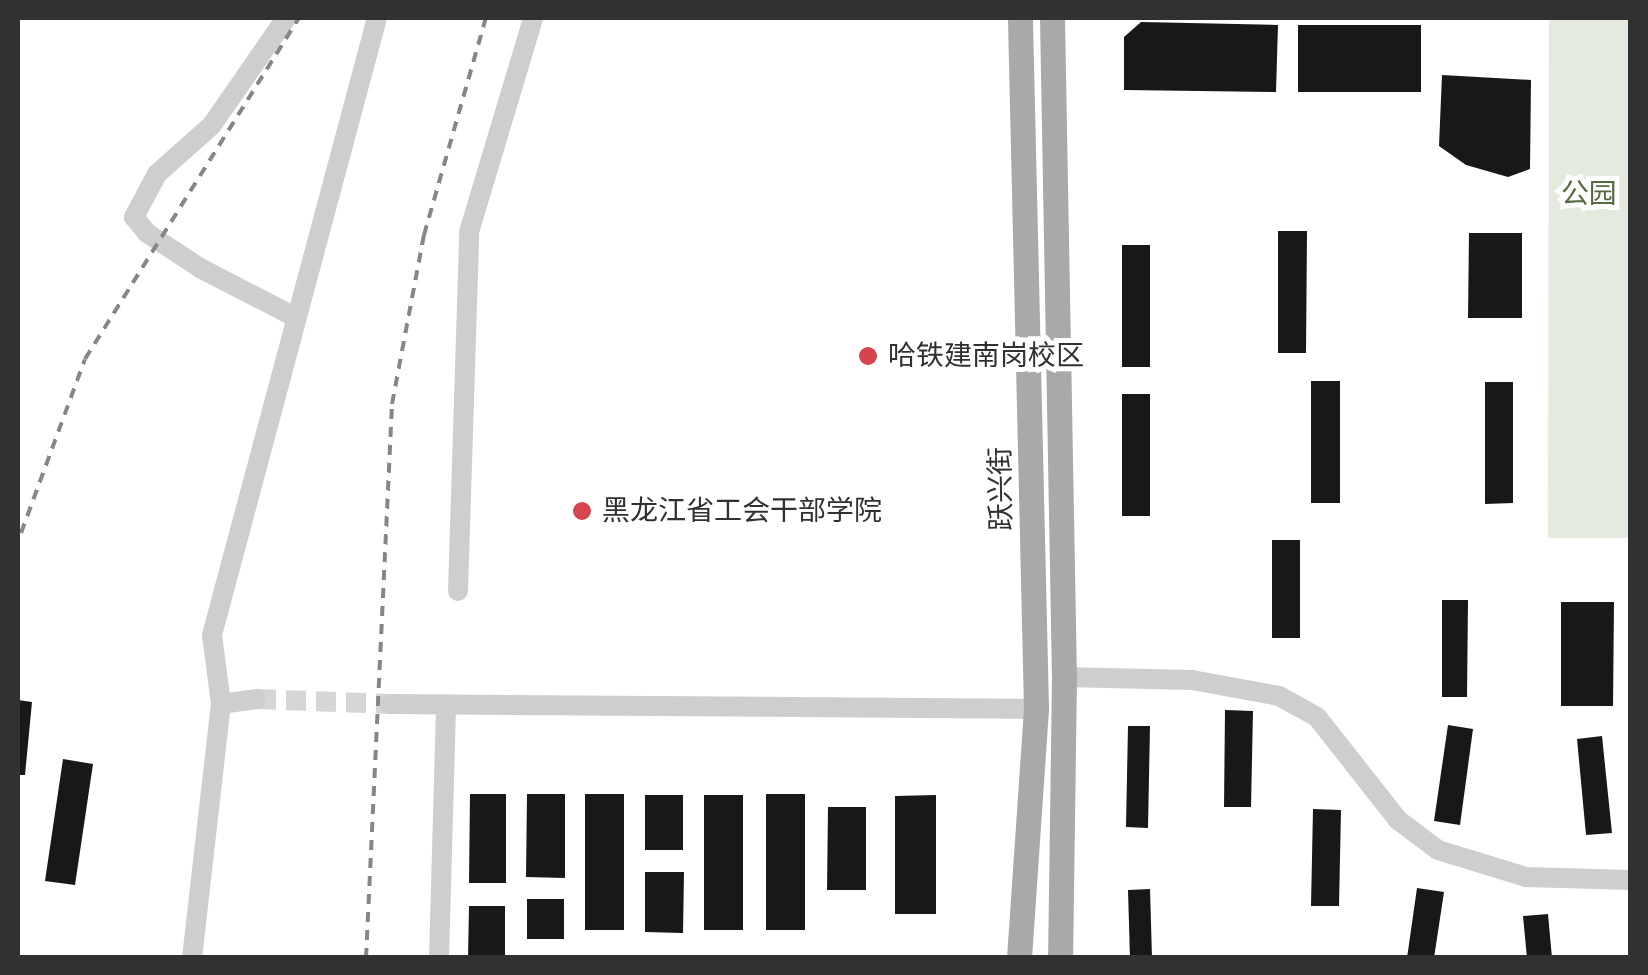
<!DOCTYPE html>
<meta charset="utf-8">
<style>
body{margin:0}
#map{position:relative;width:1648px;height:975px;overflow:hidden;background:#fff;font-family:Jost,"Noto Sans SC",sans-serif}
div>[style]{position:absolute}
.green>*{inset:0;background:#e4eade}
.building>*{inset:0;background:#181818}
.minor-tunnel>*{height:20px;margin-top:-10px;transform-origin:0;background:repeating-linear-gradient(90deg,#d6d6d6 0 20px,transparent 0 30px)}
.minor>*{height:20px;margin:-10px;padding:0 10px;transform-origin:10px;border-radius:10px;background:#cecece}
.major>*{height:25px;margin:-12.5px;padding:0 12.5px;transform-origin:12.5px;border-radius:12.5px;background:#a9a9a9}
.rail>*{height:4px;margin-top:-2px;transform-origin:0;background:repeating-linear-gradient(90deg,#868686 0 10px,transparent 0 18px)}
.dots>*{width:28px;height:28px;translate:-50% -50%;box-sizing:border-box;border:5px solid #fff;border-radius:50%}
span{translate:-50% -50%;white-space:nowrap;text-align:center;line-height:1.15;-webkit-text-stroke:10px #fff;paint-order:stroke}
.park-label{font-size:28px;color:#546a42}
.poi-label{font-size:28px;color:#313131}
.left{translate:0 -50%;text-align:left}
.street-label{font-size:28px;color:#313131}
.frame{position:absolute;inset:0;border:20px solid #313131;pointer-events:none}
</style>
<div id="map">
<div class="green">
<div style="clip-path:polygon(1549px 18px,1630px 18px,1630px 538px,1548px 538px)"></div>
</div>
<div class="building">
<div style="clip-path:polygon(1141px 22px,1278px 25px,1276px 92px,1124px 90px,1124px 37px)"></div>
<div style="clip-path:polygon(1298px 25px,1421px 25px,1421px 92px,1298px 92px)"></div>
<div style="clip-path:polygon(1442px 75px,1531px 80px,1530px 169px,1508px 177px,1466px 165px,1439px 146px)"></div>
<div style="clip-path:polygon(1278px 231px,1307px 231px,1306px 353px,1278px 353px)"></div>
<div style="clip-path:polygon(1469px 233px,1522px 233px,1522px 318px,1468px 318px)"></div>
<div style="clip-path:polygon(1122px 245px,1150px 245px,1150px 367px,1122px 367px)"></div>
<div style="clip-path:polygon(1311px 381px,1340px 381px,1340px 503px,1311px 503px)"></div>
<div style="clip-path:polygon(1485px 382px,1513px 382px,1513px 503px,1485px 504px)"></div>
<div style="clip-path:polygon(1122px 394px,1150px 394px,1150px 516px,1122px 516px)"></div>
<div style="clip-path:polygon(1272px 540px,1300px 540px,1300px 638px,1272px 638px)"></div>
<div style="clip-path:polygon(1442px 600px,1468px 600px,1467px 697px,1442px 697px)"></div>
<div style="clip-path:polygon(1561px 602px,1614px 602px,1613px 706px,1561px 706px)"></div>
<div style="clip-path:polygon(18px 700px,32px 702px,25px 775px,18px 775px)"></div>
<div style="clip-path:polygon(1225px 710px,1253px 711px,1251px 807px,1224px 807px)"></div>
<div style="clip-path:polygon(1448px 725px,1473px 729px,1460px 825px,1434px 821px)"></div>
<div style="clip-path:polygon(1128px 726px,1150px 726px,1148px 828px,1126px 827px)"></div>
<div style="clip-path:polygon(1602px 736px,1612px 833px,1586px 835px,1577px 739px)"></div>
<div style="clip-path:polygon(63px 759px,93px 764px,75px 885px,45px 881px)"></div>
<div style="clip-path:polygon(470px 794px,506px 794px,506px 883px,469px 883px)"></div>
<div style="clip-path:polygon(527px 794px,565px 794px,565px 878px,526px 877px)"></div>
<div style="clip-path:polygon(585px 794px,624px 794px,624px 930px,585px 930px)"></div>
<div style="clip-path:polygon(766px 794px,805px 794px,805px 930px,766px 930px)"></div>
<div style="clip-path:polygon(645px 795px,683px 795px,683px 850px,645px 850px)"></div>
<div style="clip-path:polygon(704px 795px,743px 795px,743px 930px,704px 930px)"></div>
<div style="clip-path:polygon(936px 795px,936px 914px,895px 914px,895px 796px)"></div>
<div style="clip-path:polygon(828px 807px,866px 807px,866px 890px,827px 890px)"></div>
<div style="clip-path:polygon(1313px 809px,1341px 810px,1339px 906px,1311px 906px)"></div>
<div style="clip-path:polygon(645px 872px,684px 872px,683px 933px,645px 932px)"></div>
<div style="clip-path:polygon(1417px 888px,1444px 892px,1434px 958px,1407px 958px)"></div>
<div style="clip-path:polygon(1150px 889px,1152px 958px,1130px 958px,1128px 890px)"></div>
<div style="clip-path:polygon(527px 899px,564px 899px,564px 939px,527px 939px)"></div>
<div style="clip-path:polygon(469px 906px,505px 906px,505px 958px,468px 958px)"></div>
<div style="clip-path:polygon(1548px 914px,1552px 958px,1527px 958px,1523px 916px)"></div>
</div>
<div class="minor-tunnel">
<div style="left:256px;top:699px;width:134px;rotate:2.1deg"></div>
</div>
<div class="minor">
<div style="left:286px;top:18px;width:130px;rotate:124.7deg"></div>
<div style="left:212px;top:125px;width:74px;rotate:138.3deg"></div>
<div style="left:157px;top:174px;width:49px;rotate:118.1deg"></div>
<div style="left:134px;top:217px;width:21px;rotate:51deg"></div>
<div style="left:147px;top:233px;width:64px;rotate:33.4deg"></div>
<div style="left:200px;top:268px;width:107px;rotate:27.3deg"></div>
<div style="left:458px;top:591px;width:359px;rotate:-88.2deg"></div>
<div style="left:469px;top:232px;width:223px;rotate:-73.3deg"></div>
<div style="left:1064px;top:677px;width:128px;rotate:1.3deg"></div>
<div style="left:1192px;top:680px;width:88px;rotate:10.4deg"></div>
<div style="left:1279px;top:696px;width:43px;rotate:28.9deg"></div>
<div style="left:1317px;top:717px;width:131px;rotate:51.8deg"></div>
<div style="left:1398px;top:820px;width:50px;rotate:36.9deg"></div>
<div style="left:1438px;top:850px;width:92px;rotate:17.1deg"></div>
<div style="left:1526px;top:877px;width:104px;rotate:1.7deg"></div>
<div style="left:221px;top:704px;width:35px;rotate:-8deg"></div>
<div style="left:390px;top:704px;width:646px;rotate:0.44deg"></div>
<div style="left:192px;top:958px;width:256px;rotate:-83.5deg"></div>
<div style="left:221px;top:704px;width:70px;rotate:-97.4deg"></div>
<div style="left:212px;top:635px;width:639px;rotate:-75.03deg"></div>
<div style="left:439px;top:958px;width:253px;rotate:-88.4deg"></div>
</div>
<div class="major">
<div style="left:1052px;top:18px;width:659px;rotate:88.96deg"></div>
<div style="left:1064px;top:677px;width:281px;rotate:90.8deg"></div>
<div style="left:1019px;top:958px;width:250px;rotate:-86.1deg"></div>
<div style="left:1036px;top:709px;width:691px;rotate:-91.33deg"></div>
</div>
<div class="rail">
<div style="left:21px;top:533px;width:185px;rotate:-69.8deg"></div>
<div style="left:85px;top:359px;width:403px;rotate:-57.9deg"></div>
<div style="left:366px;top:958px;width:555px;rotate:-87.31deg"></div>
<div style="left:392px;top:404px;width:172px;rotate:-79.3deg"></div>
<div style="left:424px;top:235px;width:226px;rotate:-74.1deg"></div>
</div>
<div class="dots">
<div style="left:868px;top:356px;background:#d6454d"></div>
<div style="left:582px;top:511px;background:#d6454d"></div>
</div>
<div class="park-label">
<span style="left:1589px;top:194px">公园</span>
</div>
<div class="poi-label">
<span class="left" style="left:888px;top:356px">哈铁建南岗校区</span>
<span class="left" style="left:602px;top:511px">黑龙江省工会干部学院</span>
</div>
<div class="street-label">
<span style="left:1001px;top:489px;rotate:-91deg">跃兴街</span>
</div>
<div class="frame"></div>
</div>
